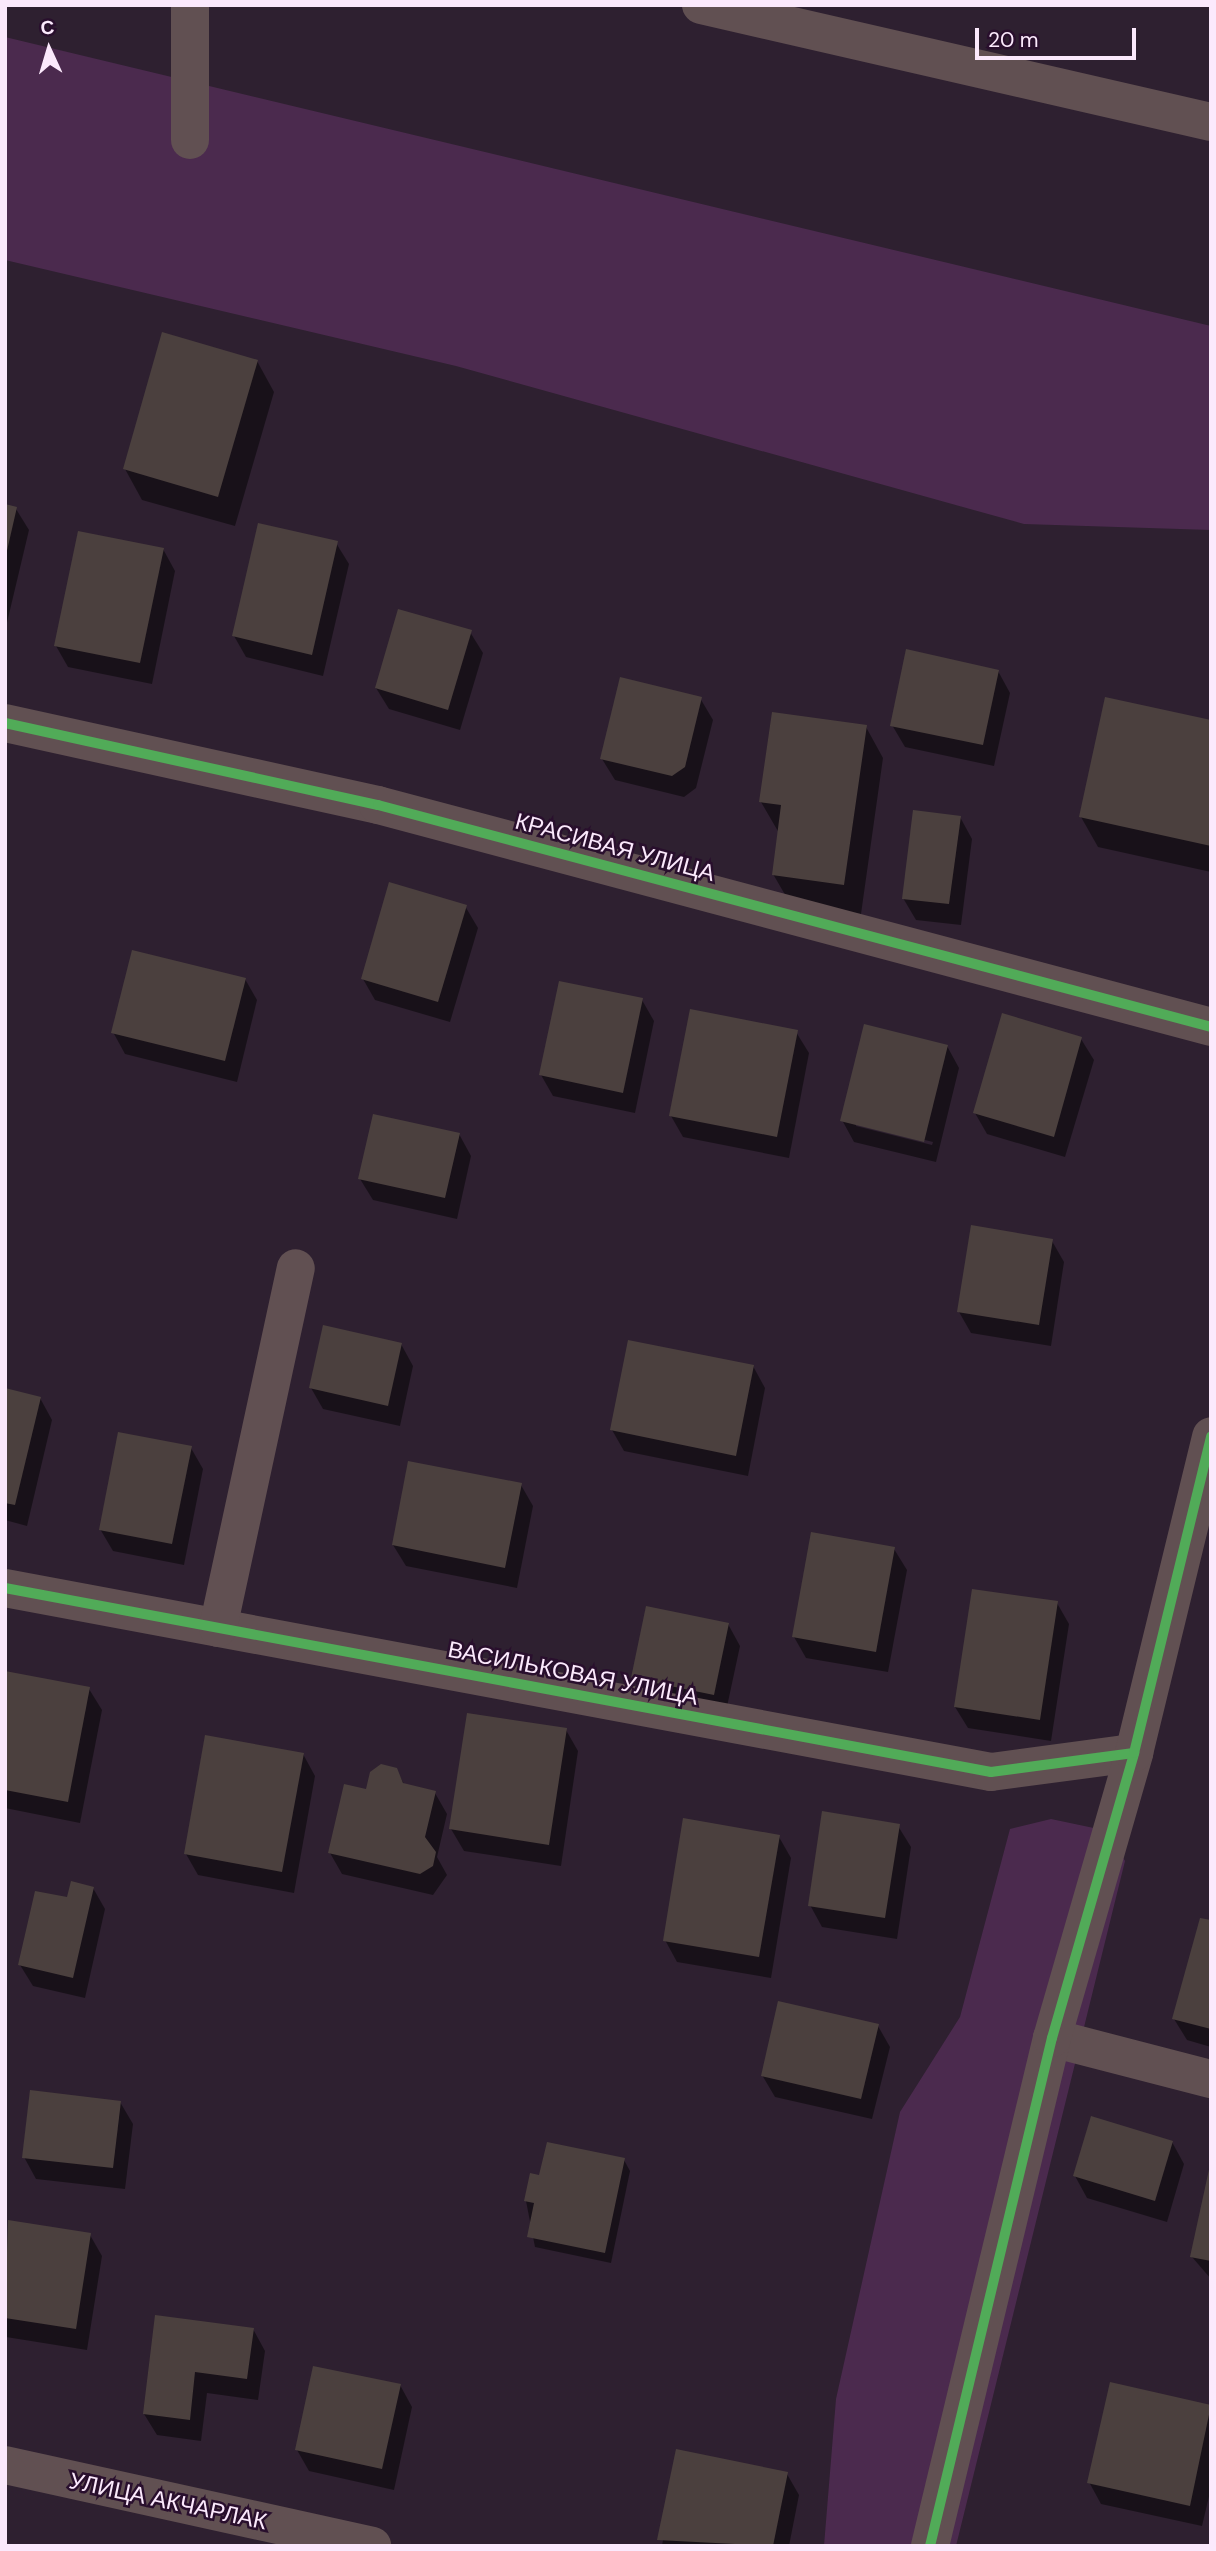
<!DOCTYPE html>
<meta charset="utf-8">
<style>
body{margin:0}
#map{position:relative;width:1216px;height:2551px;overflow:hidden;background:#2e2030;font-family:"DM Sans",sans-serif}
div>[style]{position:absolute}
.green>*{inset:0;background:#4b2a4e}
.shadow>*{inset:0;background:#0007}
.building>*{inset:0;background:#4b403e}
.minor>*{height:38px;margin:-19px;padding:0 19px;transform-origin:19px;border-radius:19px;background:#615052}
.cycleway>*{height:10px;margin:-5px;padding:0 5px;transform-origin:5px;border-radius:5px;background:#51ab58}
span{translate:-50% -50%;white-space:nowrap;text-align:center;line-height:1.15;-webkit-text-stroke:5px #290f2d;paint-order:stroke}
.street-label{font-size:23px;color:#fbe9fc}
.frame{position:absolute;inset:0;border:7px solid #fbe9fc;pointer-events:none}
.north{position:absolute;left:14px;top:14px;width:70px;height:70px;-webkit-text-stroke:5px #290f2d;paint-order:stroke;rotate:356deg;font-size:19px;font-weight:700;line-height:28px;text-align:center;color:#fbe9fc}
.north::after{content:'';display:block;margin:auto;width:24px;height:32px;background:#fbe9fc;clip-path:polygon(50% 0,100% 100%,50% 72%,0 100%)}
.scale{position:absolute;left:975px;top:28px;width:161px;height:32px;box-sizing:border-box;border:4px solid #fbe9fc;border-top:0;padding-left:9px;font-size:21px;line-height:24px;white-space:nowrap;color:#fbe9fc;-webkit-text-stroke:5px #290f2d;paint-order:stroke}
</style>
<div id="map">
<div class="green">
<div style="clip-path:polygon(5px 37px,1211px 326px,1211px 530px,1024px 524px,456px 366px,5px 260px)"></div>
<div style="clip-path:polygon(1051px 1819px,1108px 1831px,1125px 1861px,956px 2546px,824px 2546px,836px 2399px,900px 2112px,960px 2017px,1010px 1829px)"></div>
</div>
<div class="shadow">
<div style="clip-path:polygon(257px 361px,274px 392px,235px 526px,142px 500px,125px 469px)"></div>
<div style="clip-path:polygon(5px 506px,16px 509px,29px 530px,5px 631px)"></div>
<div style="clip-path:polygon(336px 543px,349px 564px,323px 676px,246px 657px,234px 636px)"></div>
<div style="clip-path:polygon(163px 549px,175px 571px,152px 684px,68px 667px,56px 646px)"></div>
<div style="clip-path:polygon(470px 632px,483px 653px,460px 730px,389px 709px,376px 688px)"></div>
<div style="clip-path:polygon(998px 671px,1010px 693px,994px 766px,905px 747px,892px 725px)"></div>
<div style="clip-path:polygon(700px 698px,713px 720px,696px 788px,684px 797px,615px 780px,602px 759px)"></div>
<div style="clip-path:polygon(1211px 721px,1211px 872px,1098px 847px,1081px 817px)"></div>
<div style="clip-path:polygon(866px 727px,883px 758px,861px 914px,791px 905px,773px 874px,779px 833px,761px 802px)"></div>
<div style="clip-path:polygon(960px 817px,972px 839px,961px 925px,916px 920px,903px 898px)"></div>
<div style="clip-path:polygon(465px 906px,478px 928px,450px 1022px,375px 1000px,363px 979px)"></div>
<div style="clip-path:polygon(245px 979px,257px 1000px,237px 1082px,125px 1054px,113px 1032px)"></div>
<div style="clip-path:polygon(642px 1000px,654px 1021px,635px 1113px,553px 1096px,541px 1075px)"></div>
<div style="clip-path:polygon(796px 1032px,809px 1053px,789px 1158px,683px 1137px,671px 1116px)"></div>
<div style="clip-path:polygon(1081px 1039px,1094px 1060px,1065px 1157px,987px 1134px,975px 1113px)"></div>
<div style="clip-path:polygon(evenodd,947px 1046px,959px 1068px,936px 1162px,854px 1142px,842px 1120px,947px 1046px,856px 1123px,933px 1142px,932px 1145px,856px 1126px,856px 1123px)"></div>
<div style="clip-path:polygon(459px 1134px,471px 1156px,457px 1219px,373px 1200px,360px 1179px)"></div>
<div style="clip-path:polygon(1052px 1241px,1064px 1262px,1051px 1346px,971px 1333px,959px 1312px)"></div>
<div style="clip-path:polygon(401px 1344px,413px 1366px,400px 1426px,323px 1409px,311px 1388px)"></div>
<div style="clip-path:polygon(753px 1366px,765px 1388px,748px 1476px,624px 1451px,612px 1430px)"></div>
<div style="clip-path:polygon(5px 1390px,40px 1398px,52px 1420px,27px 1526px,5px 1520px)"></div>
<div style="clip-path:polygon(191px 1448px,203px 1469px,184px 1565px,113px 1551px,100px 1529px)"></div>
<div style="clip-path:polygon(521px 1485px,533px 1506px,517px 1588px,406px 1566px,393px 1545px)"></div>
<div style="clip-path:polygon(894px 1549px,907px 1570px,888px 1672px,806px 1658px,794px 1637px)"></div>
<div style="clip-path:polygon(1057px 1603px,1069px 1624px,1051px 1741px,968px 1728px,955px 1707px)"></div>
<div style="clip-path:polygon(728px 1624px,740px 1646px,725px 1716px,645px 1699px,633px 1678px)"></div>
<div style="clip-path:polygon(5px 1673px,89px 1689px,102px 1710px,80px 1823px,5px 1808px)"></div>
<div style="clip-path:polygon(566px 1730px,578px 1751px,561px 1866px,464px 1851px,451px 1829px)"></div>
<div style="clip-path:polygon(303px 1754px,315px 1776px,294px 1893px,198px 1875px,186px 1854px)"></div>
<div style="clip-path:polygon(396px 1769px,405px 1786px,435px 1793px,447px 1814px,437px 1857px,447px 1875px,433px 1895px,342px 1874px,330px 1853px,368px 1791px)"></div>
<div style="clip-path:polygon(898px 1826px,911px 1847px,897px 1939px,822px 1927px,810px 1905px)"></div>
<div style="clip-path:polygon(779px 1837px,791px 1858px,771px 1978px,677px 1962px,665px 1940px)"></div>
<div style="clip-path:polygon(93px 1888px,105px 1909px,85px 1998px,33px 1986px,20px 1965px,68px 1899px)"></div>
<div style="clip-path:polygon(1211px 1922px,1211px 2047px,1187px 2040px,1174px 2019px)"></div>
<div style="clip-path:polygon(878px 2026px,890px 2047px,872px 2119px,775px 2097px,762px 2075px)"></div>
<div style="clip-path:polygon(120px 2102px,133px 2124px,125px 2189px,36px 2179px,24px 2157px)"></div>
<div style="clip-path:polygon(1172px 2142px,1184px 2164px,1167px 2222px,1087px 2198px,1075px 2176px)"></div>
<div style="clip-path:polygon(624px 2160px,630px 2171px,611px 2263px,535px 2247px,526px 2201px,541px 2177px)"></div>
<div style="clip-path:polygon(1211px 2168px,1211px 2279px,1192px 2257px)"></div>
<div style="clip-path:polygon(9px 2222px,90px 2235px,102px 2256px,87px 2350px,6px 2337px)"></div>
<div style="clip-path:polygon(157px 2317px,253px 2329px,265px 2351px,258px 2400px,207px 2393px,201px 2441px,157px 2435px,144px 2414px)"></div>
<div style="clip-path:polygon(400px 2385px,412px 2407px,394px 2490px,309px 2471px,297px 2450px)"></div>
<div style="clip-path:polygon(1112px 2385px,1211px 2407px,1211px 2488px,1202px 2526px,1101px 2504px,1089px 2482px)"></div>
<div style="clip-path:polygon(677px 2451px,787px 2474px,799px 2495px,789px 2546px,662px 2546px)"></div>
</div>
<div class="building">
<div style="clip-path:polygon(162px 332px,258px 360px,218px 497px,123px 469px)"></div>
<div style="clip-path:polygon(5px 504px,17px 507px,6px 555px,5px 555px)"></div>
<div style="clip-path:polygon(258px 523px,338px 541px,312px 655px,232px 636px)"></div>
<div style="clip-path:polygon(78px 531px,164px 548px,140px 663px,54px 646px)"></div>
<div style="clip-path:polygon(398px 609px,472px 630px,448px 710px,375px 688px)"></div>
<div style="clip-path:polygon(906px 649px,999px 670px,983px 745px,890px 726px)"></div>
<div style="clip-path:polygon(620px 677px,702px 697px,685px 767px,672px 776px,600px 759px)"></div>
<div style="clip-path:polygon(1105px 697px,1211px 720px,1211px 846px,1079px 817px)"></div>
<div style="clip-path:polygon(772px 712px,867px 725px,844px 885px,772px 875px,781px 805px,759px 802px)"></div>
<div style="clip-path:polygon(913px 810px,961px 816px,949px 904px,902px 899px)"></div>
<div style="clip-path:polygon(389px 882px,467px 905px,438px 1002px,361px 979px)"></div>
<div style="clip-path:polygon(132px 950px,246px 978px,225px 1061px,111px 1033px)"></div>
<div style="clip-path:polygon(559px 981px,643px 998px,623px 1093px,539px 1075px)"></div>
<div style="clip-path:polygon(690px 1009px,798px 1030px,777px 1137px,669px 1116px)"></div>
<div style="clip-path:polygon(1002px 1013px,1082px 1037px,1054px 1137px,973px 1113px)"></div>
<div style="clip-path:polygon(864px 1024px,948px 1045px,924px 1142px,840px 1121px)"></div>
<div style="clip-path:polygon(373px 1114px,460px 1133px,445px 1198px,358px 1179px)"></div>
<div style="clip-path:polygon(971px 1225px,1053px 1239px,1039px 1325px,957px 1312px)"></div>
<div style="clip-path:polygon(323px 1325px,402px 1343px,388px 1406px,309px 1388px)"></div>
<div style="clip-path:polygon(628px 1340px,754px 1365px,736px 1456px,610px 1430px)"></div>
<div style="clip-path:polygon(5px 1388px,41px 1397px,15px 1505px,5px 1503px)"></div>
<div style="clip-path:polygon(118px 1432px,192px 1446px,172px 1544px,99px 1530px)"></div>
<div style="clip-path:polygon(408px 1461px,522px 1483px,505px 1568px,392px 1545px)"></div>
<div style="clip-path:polygon(811px 1532px,895px 1547px,876px 1652px,792px 1637px)"></div>
<div style="clip-path:polygon(972px 1589px,1058px 1601px,1040px 1720px,954px 1707px)"></div>
<div style="clip-path:polygon(646px 1606px,729px 1623px,714px 1695px,631px 1678px)"></div>
<div style="clip-path:polygon(5px 1671px,90px 1687px,68px 1802px,5px 1790px)"></div>
<div style="clip-path:polygon(467px 1713px,567px 1728px,549px 1845px,449px 1829px)"></div>
<div style="clip-path:polygon(205px 1735px,304px 1753px,282px 1872px,184px 1854px)"></div>
<div style="clip-path:polygon(381px 1764px,397px 1768px,403px 1783px,436px 1791px,425px 1837px,436px 1852px,433px 1866px,420px 1874px,328px 1853px,344px 1784px,366px 1789px,370px 1772px)"></div>
<div style="clip-path:polygon(822px 1811px,900px 1824px,885px 1918px,808px 1906px)"></div>
<div style="clip-path:polygon(683px 1818px,780px 1835px,759px 1957px,663px 1941px)"></div>
<div style="clip-path:polygon(71px 1881px,94px 1887px,73px 1978px,18px 1965px,35px 1891px,67px 1897px)"></div>
<div style="clip-path:polygon(1200px 1918px,1211px 1920px,1211px 2029px,1172px 2019px)"></div>
<div style="clip-path:polygon(778px 2001px,879px 2024px,861px 2099px,761px 2076px)"></div>
<div style="clip-path:polygon(30px 2090px,121px 2101px,113px 2168px,22px 2158px)"></div>
<div style="clip-path:polygon(1091px 2116px,1173px 2141px,1155px 2201px,1073px 2176px)"></div>
<div style="clip-path:polygon(547px 2142px,625px 2158px,605px 2253px,527px 2237px,534px 2203px,524px 2201px,530px 2173px,539px 2175px)"></div>
<div style="clip-path:polygon(1210px 2165px,1211px 2165px,1211px 2261px,1190px 2257px)"></div>
<div style="clip-path:polygon(8px 2220px,91px 2233px,76px 2329px,5px 2318px)"></div>
<div style="clip-path:polygon(155px 2315px,254px 2328px,247px 2379px,195px 2372px,190px 2420px,143px 2414px)"></div>
<div style="clip-path:polygon(313px 2366px,401px 2384px,382px 2469px,295px 2450px)"></div>
<div style="clip-path:polygon(1110px 2382px,1211px 2405px,1190px 2506px,1087px 2483px)"></div>
<div style="clip-path:polygon(676px 2449px,788px 2472px,773px 2546px,657px 2540px)"></div>
</div>
<div class="minor">
<div style="left:190px;top:5px;width:135px;rotate:90deg"></div>
<div style="left:701px;top:5px;width:523px;rotate:12.92deg"></div>
<div style="left:5px;top:723px;width:382px;rotate:12.4deg"></div>
<div style="left:378px;top:805px;width:862px;rotate:14.92deg"></div>
<div style="left:5px;top:1588px;width:1003px;rotate:10.57deg"></div>
<div style="left:991px;top:1772px;width:144px;rotate:-7.6deg"></div>
<div style="left:218px;top:1628px;width:368px;rotate:-77.8deg"></div>
<div style="left:1052px;top:2038px;width:164px;rotate:14.5deg"></div>
<div style="left:5px;top:2465px;width:376px;rotate:12.4deg"></div>
<div style="left:930px;top:2546px;width:522px;rotate:-76.5deg"></div>
<div style="left:1052px;top:2038px;width:297px;rotate:-73.9deg"></div>
<div style="left:1134px;top:1753px;width:326px;rotate:-76.3deg"></div>
</div>
<div class="cycleway">
<div style="left:5px;top:723px;width:382px;rotate:12.4deg"></div>
<div style="left:378px;top:805px;width:862px;rotate:14.92deg"></div>
<div style="left:5px;top:1588px;width:1003px;rotate:10.57deg"></div>
<div style="left:991px;top:1772px;width:144px;rotate:-7.6deg"></div>
<div style="left:930px;top:2546px;width:522px;rotate:-76.5deg"></div>
<div style="left:1052px;top:2038px;width:297px;rotate:-73.9deg"></div>
<div style="left:1134px;top:1753px;width:326px;rotate:-76.3deg"></div>
</div>
<div class="street-label">
<span style="left:615px;top:847px;rotate:15deg">КРАСИВАЯ УЛИЦА</span>
<span style="left:573px;top:1673px;rotate:11deg">ВАСИЛЬКОВАЯ УЛИЦА</span>
<span style="left:168px;top:2501px;rotate:12deg">УЛИЦА АКЧАРЛАК</span>
</div>
<div class="frame"></div>
<div class="north">С</div>
<div class="scale">20 m</div>
</div>
